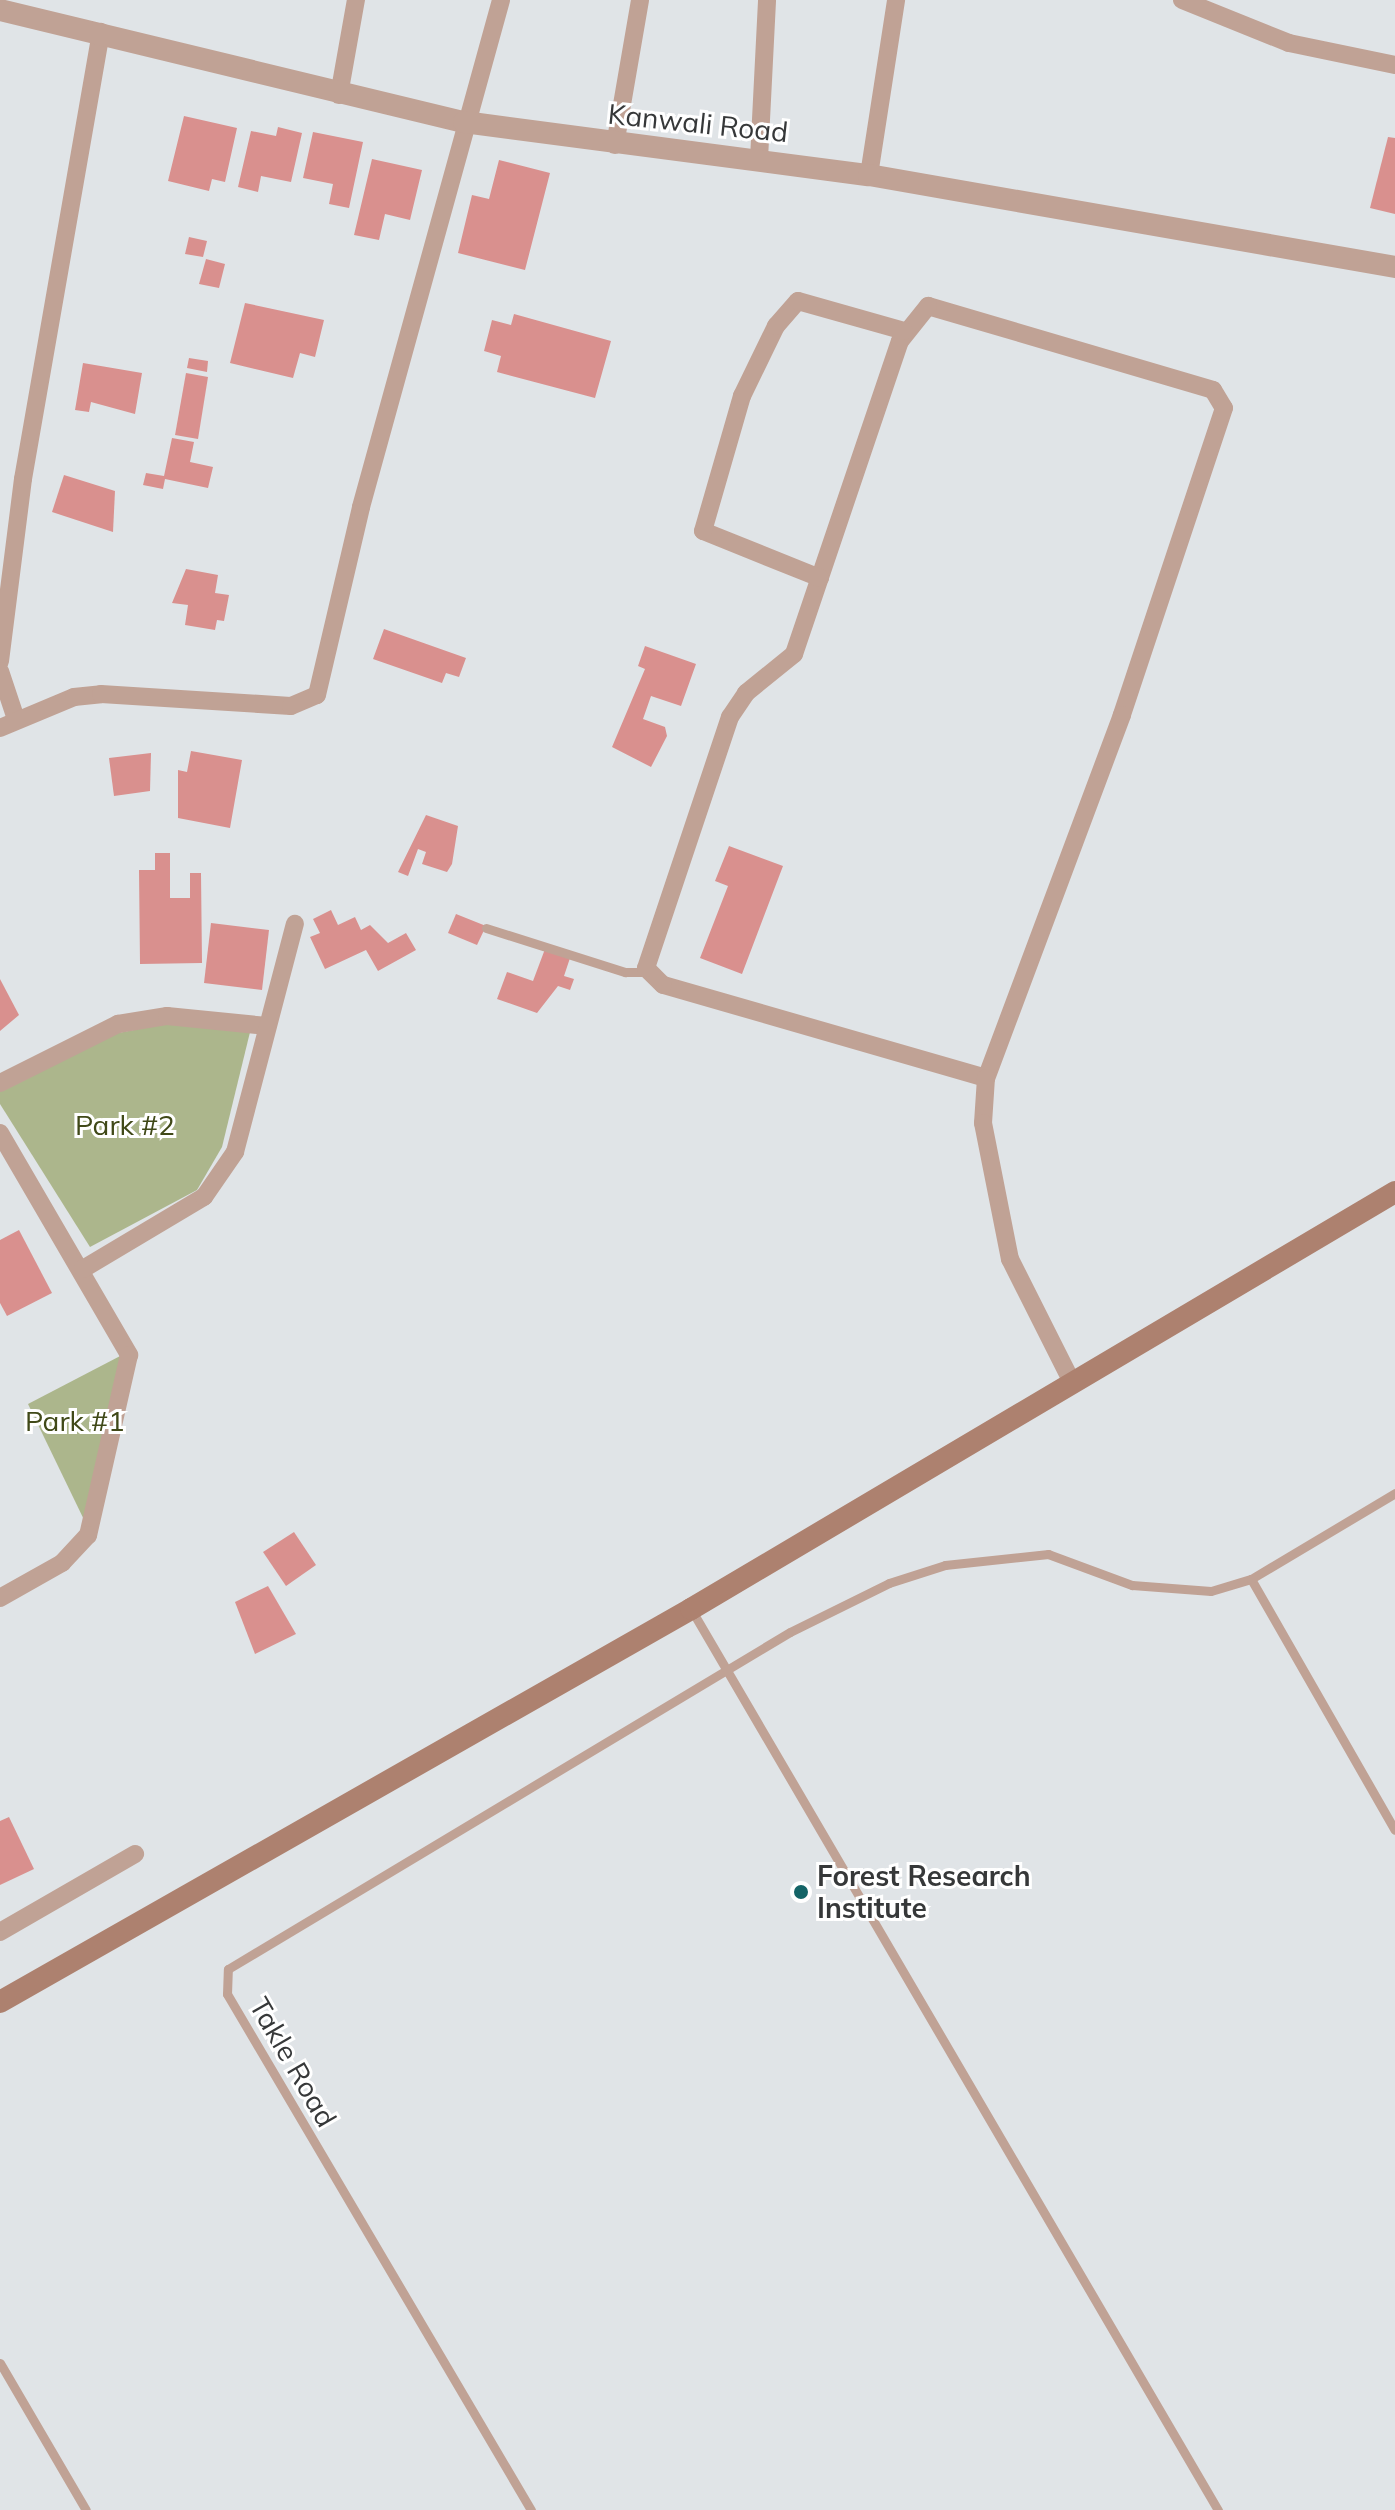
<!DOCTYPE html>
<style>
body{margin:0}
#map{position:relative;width:1395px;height:2510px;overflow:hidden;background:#e0e4e7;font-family:Mulish,sans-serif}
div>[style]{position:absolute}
.green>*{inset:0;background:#acb68c}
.building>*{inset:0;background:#d9908e}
.service>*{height:9px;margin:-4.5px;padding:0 4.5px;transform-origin:4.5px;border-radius:4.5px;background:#c0a295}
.minor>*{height:18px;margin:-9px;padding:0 9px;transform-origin:9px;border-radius:9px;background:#c0a295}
.tertiary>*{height:22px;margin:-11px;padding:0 11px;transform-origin:11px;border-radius:11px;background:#c0a295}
.secondary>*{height:22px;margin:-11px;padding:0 11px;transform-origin:11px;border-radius:11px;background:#ad816f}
.dots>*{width:22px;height:22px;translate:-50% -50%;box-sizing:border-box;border:4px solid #fff;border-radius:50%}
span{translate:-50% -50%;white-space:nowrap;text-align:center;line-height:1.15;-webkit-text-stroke:6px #fff;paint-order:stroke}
.street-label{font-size:28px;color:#363839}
.park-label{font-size:28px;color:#404918}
.poi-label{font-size:28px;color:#363839;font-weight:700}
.left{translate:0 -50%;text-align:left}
</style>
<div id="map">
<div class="green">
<div style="clip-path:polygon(185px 1020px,251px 1028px,222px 1147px,197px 1190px,90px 1247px,0 1104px,0 1090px,82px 1040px)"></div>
<div style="clip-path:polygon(124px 1354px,88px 1528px,28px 1404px)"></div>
</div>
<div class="building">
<div style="clip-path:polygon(184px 116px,237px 128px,225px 182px,212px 179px,209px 191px,168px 181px)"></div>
<div style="clip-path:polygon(278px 127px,302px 133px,291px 182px,261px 176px,258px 192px,238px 187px,251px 131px,276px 136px)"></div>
<div style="clip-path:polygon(313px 132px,363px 142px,349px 208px,329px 204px,333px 184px,303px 178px)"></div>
<div style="clip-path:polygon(1388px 137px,1395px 138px,1395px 214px,1370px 208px)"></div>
<div style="clip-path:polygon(372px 159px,422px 170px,410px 220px,385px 214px,379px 240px,354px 235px)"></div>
<div style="clip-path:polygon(499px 160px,550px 173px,525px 270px,458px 253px,472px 195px,489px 199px)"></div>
<div style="clip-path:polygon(189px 237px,207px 241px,203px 257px,185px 254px)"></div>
<div style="clip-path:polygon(206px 259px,225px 264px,219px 288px,199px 284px)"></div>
<div style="clip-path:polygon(245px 303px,324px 320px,315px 357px,300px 353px,293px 378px,230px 363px)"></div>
<div style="clip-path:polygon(514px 314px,611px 341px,595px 398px,497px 372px,501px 356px,484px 351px,492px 320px,511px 325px)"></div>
<div style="clip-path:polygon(189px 358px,208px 361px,207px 372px,187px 368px)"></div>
<div style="clip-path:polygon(83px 363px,142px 373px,135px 414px,91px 402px,89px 412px,75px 410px)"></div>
<div style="clip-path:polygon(186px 373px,208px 377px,198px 439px,175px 435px)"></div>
<div style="clip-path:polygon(172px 438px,194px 442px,190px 462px,213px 467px,208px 488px,165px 479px,163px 489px,143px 485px,146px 473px,164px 476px)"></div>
<div style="clip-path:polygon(64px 475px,115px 491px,113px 532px,52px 512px)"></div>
<div style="clip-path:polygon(186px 569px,218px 575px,215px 593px,229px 595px,224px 621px,217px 620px,215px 630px,185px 625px,188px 605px,172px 603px)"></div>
<div style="clip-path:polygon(384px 629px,466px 658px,459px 677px,446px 673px,442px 683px,373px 659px)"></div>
<div style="clip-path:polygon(645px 646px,696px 664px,681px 706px,651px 696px,643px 719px,665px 727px,667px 736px,651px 767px,612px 747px,645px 669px,638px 666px)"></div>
<div style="clip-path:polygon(191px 751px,242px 760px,230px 828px,178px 818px,178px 770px,187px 772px)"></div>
<div style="clip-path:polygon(151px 753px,150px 791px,114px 796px,109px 758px)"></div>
<div style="clip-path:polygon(426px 815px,458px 826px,452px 864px,447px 872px,422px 864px,426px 852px,418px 849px,408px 876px,398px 872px)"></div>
<div style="clip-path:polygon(729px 846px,783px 866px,742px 974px,700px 958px,728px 886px,715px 881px)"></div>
<div style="clip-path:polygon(155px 853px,170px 853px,170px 898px,190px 898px,190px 873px,201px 873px,202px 963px,140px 964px,139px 870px,155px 870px)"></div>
<div style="clip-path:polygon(331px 910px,338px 925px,355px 917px,361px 930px,370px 925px,388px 943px,406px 933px,416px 950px,378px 971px,366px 950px,325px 969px,310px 937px,320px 933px,313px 919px)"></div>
<div style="clip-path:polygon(456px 914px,486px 926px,477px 945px,448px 933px)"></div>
<div style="clip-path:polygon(211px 923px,269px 930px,262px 990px,204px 983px)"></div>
<div style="clip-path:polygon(545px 949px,570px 958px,564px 976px,574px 979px,570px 990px,558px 986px,537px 1013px,497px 999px,507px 972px,533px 981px)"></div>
<div style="clip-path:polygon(0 979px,19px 1015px,0 1031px)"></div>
<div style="clip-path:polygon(19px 1230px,52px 1293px,7px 1316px,0 1303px,0 1240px)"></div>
<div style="clip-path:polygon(294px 1532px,316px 1565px,286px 1586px,263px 1552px)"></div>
<div style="clip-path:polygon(268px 1586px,296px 1634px,255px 1654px,235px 1602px)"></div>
<div style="clip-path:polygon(9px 1817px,34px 1869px,0 1885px,0 1821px)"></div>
</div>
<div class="service">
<div style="left:486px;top:928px;width:146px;rotate:17.6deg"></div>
<div style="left:625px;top:972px;width:23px"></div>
<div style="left:1251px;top:1579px;width:289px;rotate:60.2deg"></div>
<div style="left:691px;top:1609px;width:1044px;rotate:59.68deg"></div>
<div style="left:0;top:2363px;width:170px;rotate:59.7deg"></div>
<div style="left:531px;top:2510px;width:599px;rotate:-120.5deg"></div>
<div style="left:227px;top:1994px;width:25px;rotate:-88deg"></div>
<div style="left:228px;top:1969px;width:655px;rotate:-30.95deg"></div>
<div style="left:790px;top:1632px;width:110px;rotate:-26.3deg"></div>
<div style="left:889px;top:1583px;width:59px;rotate:-17.8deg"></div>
<div style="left:945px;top:1565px;width:104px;rotate:-6.1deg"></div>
<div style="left:1048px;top:1554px;width:90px;rotate:20.3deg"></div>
<div style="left:1132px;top:1585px;width:79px;rotate:4.3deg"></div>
<div style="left:1211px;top:1591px;width:42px;rotate:-16.7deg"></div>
<div style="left:1251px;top:1579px;width:168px;rotate:-30.8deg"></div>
</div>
<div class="minor">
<div style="left:1182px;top:0;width:115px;rotate:21.9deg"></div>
<div style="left:1289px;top:43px;width:108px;rotate:11.7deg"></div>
<div style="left:339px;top:95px;width:97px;rotate:-79.9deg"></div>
<div style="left:615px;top:145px;width:147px;rotate:-80.2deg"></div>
<div style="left:759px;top:159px;width:159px;rotate:-87.1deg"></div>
<div style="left:869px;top:175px;width:177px;rotate:-81.2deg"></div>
<div style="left:928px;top:306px;width:297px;rotate:16.4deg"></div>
<div style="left:1213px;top:390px;width:21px;rotate:59deg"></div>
<div style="left:1224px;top:408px;width:324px;rotate:108.4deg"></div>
<div style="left:1122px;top:715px;width:388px;rotate:110.5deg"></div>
<div style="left:986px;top:1078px;width:336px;rotate:-163.9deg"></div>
<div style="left:663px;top:985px;width:24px;rotate:-135deg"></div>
<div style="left:646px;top:968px;width:265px;rotate:-71.5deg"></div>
<div style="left:730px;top:717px;width:29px;rotate:-56deg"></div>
<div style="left:746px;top:693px;width:62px;rotate:-39.1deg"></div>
<div style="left:794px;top:654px;width:330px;rotate:-71.3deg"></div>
<div style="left:900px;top:341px;width:45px;rotate:-51.3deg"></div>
<div style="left:820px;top:578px;width:126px;rotate:-158.1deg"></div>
<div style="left:703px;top:531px;width:141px;rotate:-73.9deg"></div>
<div style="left:742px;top:396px;width:78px;rotate:-64.1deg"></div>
<div style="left:776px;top:326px;width:33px;rotate:-49deg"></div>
<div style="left:798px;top:301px;width:110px;rotate:15.8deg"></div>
<div style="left:0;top:661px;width:183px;rotate:-82.8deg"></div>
<div style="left:23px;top:479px;width:454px;rotate:-80.1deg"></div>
<div style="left:0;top:671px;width:51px;rotate:71.6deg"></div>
<div style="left:0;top:728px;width:80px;rotate:-22.7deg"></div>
<div style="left:74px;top:697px;width:27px;rotate:-6deg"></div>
<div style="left:101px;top:694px;width:190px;rotate:3.6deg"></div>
<div style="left:291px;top:706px;width:28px;rotate:-23deg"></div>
<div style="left:317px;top:695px;width:193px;rotate:-76.8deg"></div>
<div style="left:361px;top:507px;width:526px;rotate:-74.56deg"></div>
<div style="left:986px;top:1078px;width:45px;rotate:93.8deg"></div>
<div style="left:983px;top:1123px;width:139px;rotate:78.8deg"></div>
<div style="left:1010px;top:1259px;width:140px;rotate:63.3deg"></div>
<div style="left:0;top:1083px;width:132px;rotate:-26.6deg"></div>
<div style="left:118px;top:1024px;width:50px;rotate:-9.3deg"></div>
<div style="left:167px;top:1016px;width:101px;rotate:5.7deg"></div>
<div style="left:0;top:1133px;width:257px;rotate:59.8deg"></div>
<div style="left:129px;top:1355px;width:185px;rotate:102.8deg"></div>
<div style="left:88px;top:1535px;width:38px;rotate:133deg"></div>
<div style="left:62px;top:1563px;width:71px;rotate:150.6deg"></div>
<div style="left:83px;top:1269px;width:141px;rotate:-30.8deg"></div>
<div style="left:204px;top:1197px;width:55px;rotate:-55.4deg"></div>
<div style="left:235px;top:1152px;width:236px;rotate:-75.3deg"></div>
<div style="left:0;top:1932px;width:156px;rotate:-30deg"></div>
</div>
<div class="tertiary">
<div style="left:0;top:10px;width:477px;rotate:13.6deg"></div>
<div style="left:464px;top:122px;width:408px;rotate:7.5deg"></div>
<div style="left:869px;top:175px;width:534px;rotate:9.92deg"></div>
</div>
<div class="secondary">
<div style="left:0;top:2002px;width:795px;rotate:-29.63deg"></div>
<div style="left:691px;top:1609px;width:818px;rotate:-30.64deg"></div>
</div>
<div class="dots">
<div style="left:801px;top:1892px;background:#146467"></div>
</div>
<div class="street-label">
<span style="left:698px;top:123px;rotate:6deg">Kanwali Road</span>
<span style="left:293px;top:2062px;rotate:60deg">Takle Road</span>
</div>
<div class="park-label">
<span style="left:125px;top:1125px">Park #2</span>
<span style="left:75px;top:1421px">Park #1</span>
</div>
<div class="poi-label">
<span class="left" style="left:817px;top:1892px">Forest Research<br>Institute</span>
</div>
</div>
